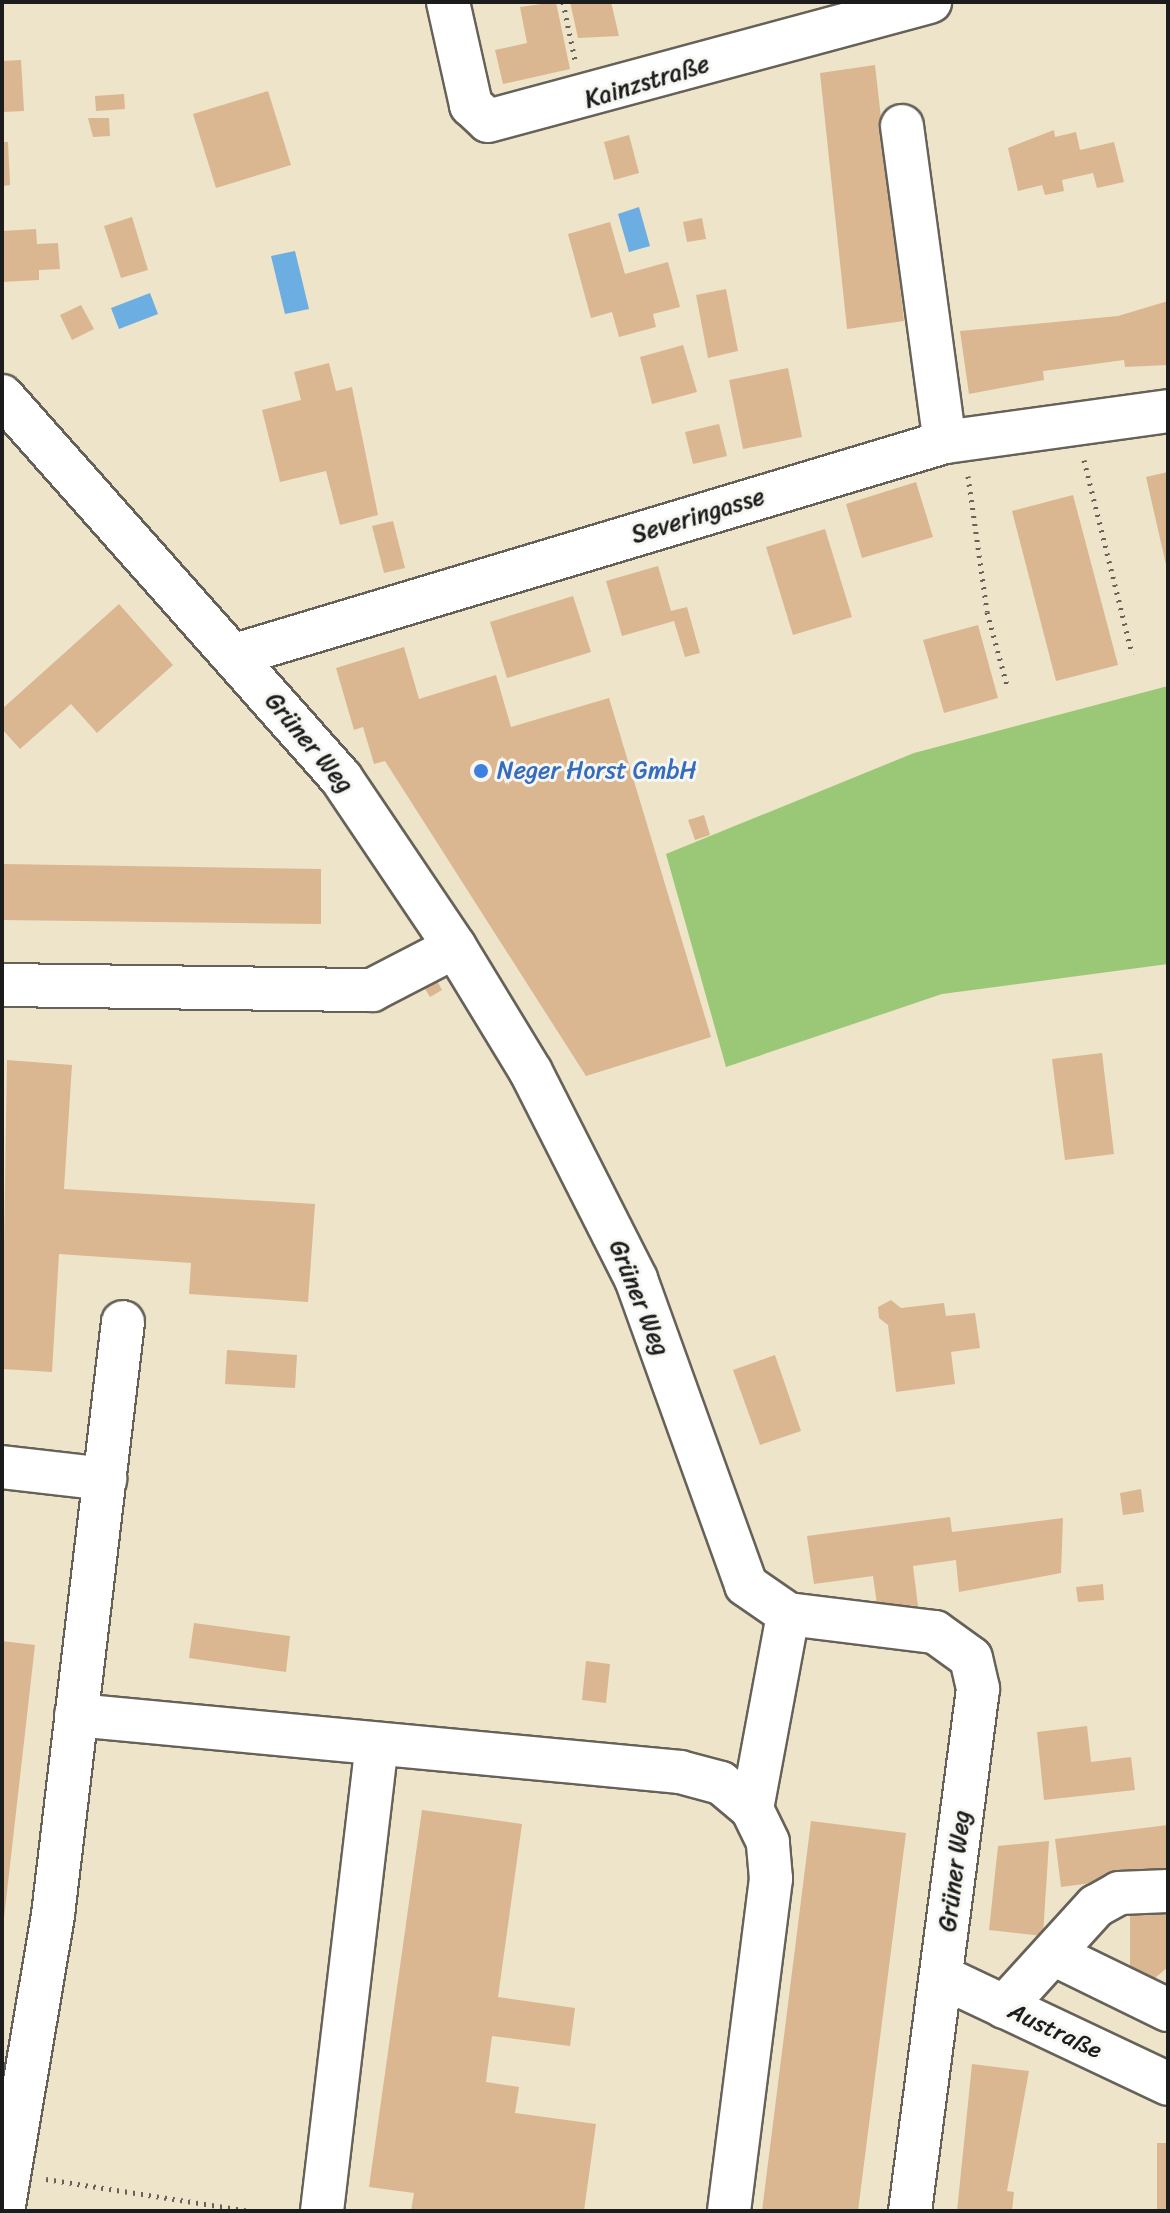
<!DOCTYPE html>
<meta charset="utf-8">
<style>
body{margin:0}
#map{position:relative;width:1170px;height:2213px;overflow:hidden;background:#eee4c9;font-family:Sriracha,sans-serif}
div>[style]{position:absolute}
.green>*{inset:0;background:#9bc876}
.water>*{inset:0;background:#6caee1}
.building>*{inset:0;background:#dab790}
.path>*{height:5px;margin-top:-2.5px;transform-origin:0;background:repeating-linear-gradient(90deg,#666259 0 2px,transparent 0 8px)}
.roads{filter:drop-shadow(2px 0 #666259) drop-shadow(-2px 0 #666259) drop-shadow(0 2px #666259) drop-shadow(0 -2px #666259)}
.minor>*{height:42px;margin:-21px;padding:0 21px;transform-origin:21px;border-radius:21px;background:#fff}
.dots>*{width:22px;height:22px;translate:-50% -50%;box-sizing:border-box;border:4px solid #f6f6f2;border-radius:50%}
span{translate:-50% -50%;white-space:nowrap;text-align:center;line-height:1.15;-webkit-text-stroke:6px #f6f6f2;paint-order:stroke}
.street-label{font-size:24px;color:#1c1c1c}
.shop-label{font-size:24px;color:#366cbe}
.left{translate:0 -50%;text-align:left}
.frame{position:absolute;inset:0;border:4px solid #1c1c1c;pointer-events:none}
</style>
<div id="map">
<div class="green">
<div style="clip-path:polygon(1168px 686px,1168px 964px,942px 994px,726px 1067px,666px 854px,914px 753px)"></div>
</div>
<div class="water">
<div style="clip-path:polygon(639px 207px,650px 246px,629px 252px,618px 214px)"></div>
<div style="clip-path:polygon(295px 251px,309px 309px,285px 314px,271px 256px)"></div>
<div style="clip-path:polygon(150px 293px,158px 314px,119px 329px,111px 308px)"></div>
</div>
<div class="building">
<div style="clip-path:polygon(556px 2px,570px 69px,503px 84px,495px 50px,527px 43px,520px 7px)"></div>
<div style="clip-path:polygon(570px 2px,611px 2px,619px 36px,578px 38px)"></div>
<div style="clip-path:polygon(21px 60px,24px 111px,2px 112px,2px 61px)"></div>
<div style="clip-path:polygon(875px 65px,904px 321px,847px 329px,820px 73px)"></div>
<div style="clip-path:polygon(268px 91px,291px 165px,216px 188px,193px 114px)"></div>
<div style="clip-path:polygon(124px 94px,125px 109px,96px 111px,95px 96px)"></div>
<div style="clip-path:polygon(88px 118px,109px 118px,110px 136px,93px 137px)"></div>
<div style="clip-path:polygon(1054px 130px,1055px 137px,1076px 132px,1080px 150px,1114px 142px,1124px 182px,1097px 188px,1093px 173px,1062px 180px,1064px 191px,1045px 195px,1042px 185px,1018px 191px,1008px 148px)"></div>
<div style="clip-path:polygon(629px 135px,639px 173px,614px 180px,604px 142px)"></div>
<div style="clip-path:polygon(2px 142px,8px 142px,10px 185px,2px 186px)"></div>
<div style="clip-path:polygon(132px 217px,148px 270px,121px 278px,104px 226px)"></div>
<div style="clip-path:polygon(702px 218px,706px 239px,687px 242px,683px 222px)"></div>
<div style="clip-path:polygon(610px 222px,625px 274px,668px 262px,680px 307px,653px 314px,656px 327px,619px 337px,612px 312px,591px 318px,568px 234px)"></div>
<div style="clip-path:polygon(36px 229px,37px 244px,58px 243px,60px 269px,39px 270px,39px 280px,2px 282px,2px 231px)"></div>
<div style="clip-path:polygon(726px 289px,738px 351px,708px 358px,696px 295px)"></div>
<div style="clip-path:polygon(1168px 301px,1168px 365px,1125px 367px,1124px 360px,1043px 371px,1044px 380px,969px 394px,960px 331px,1118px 316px)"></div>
<div style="clip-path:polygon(81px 305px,94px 329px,72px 340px,60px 315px)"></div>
<div style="clip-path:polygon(683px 345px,697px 392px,652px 404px,640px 357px)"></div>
<div style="clip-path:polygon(329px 363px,336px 391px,352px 387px,378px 515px,340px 525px,326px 471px,280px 482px,262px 410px,301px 400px,294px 372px)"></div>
<div style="clip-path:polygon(788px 368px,802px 437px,743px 449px,729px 380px)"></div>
<div style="clip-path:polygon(719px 424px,727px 456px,693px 464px,685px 432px)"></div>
<div style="clip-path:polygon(1168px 472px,1168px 569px,1167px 569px,1146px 477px)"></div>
<div style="clip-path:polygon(916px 482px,933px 537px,862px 558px,846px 504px)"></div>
<div style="clip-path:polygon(1073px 495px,1118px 665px,1056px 681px,1012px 511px)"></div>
<div style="clip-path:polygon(393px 521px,405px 568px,384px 573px,372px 526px)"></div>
<div style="clip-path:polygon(825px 529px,852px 617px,793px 635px,766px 547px)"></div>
<div style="clip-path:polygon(658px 566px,671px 611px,687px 607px,700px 653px,685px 657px,674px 621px,622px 636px,606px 581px)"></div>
<div style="clip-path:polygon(573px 596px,591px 652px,507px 678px,490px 622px)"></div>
<div style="clip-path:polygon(119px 604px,173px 665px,97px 733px,71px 704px,20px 749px,2px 729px,2px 709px)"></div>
<div style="clip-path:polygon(978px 625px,998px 698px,944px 713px,923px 640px)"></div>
<div style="clip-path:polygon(404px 647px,419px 699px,496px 675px,511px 727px,609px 698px,711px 1037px,586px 1076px,385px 761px,374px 764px,363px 727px,354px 730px,336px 668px)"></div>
<div style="clip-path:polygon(704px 815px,710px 835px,695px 840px,688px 820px)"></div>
<div style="clip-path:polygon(2px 864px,321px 869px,321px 924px,2px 920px)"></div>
<div style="clip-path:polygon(435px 977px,442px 990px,430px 997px,422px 984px)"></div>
<div style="clip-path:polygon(1102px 1053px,1114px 1154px,1065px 1160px,1052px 1059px)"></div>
<div style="clip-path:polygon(7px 1060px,72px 1065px,64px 1189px,315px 1204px,308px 1302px,189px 1294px,191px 1263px,59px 1254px,52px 1372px,2px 1369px)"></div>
<div style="clip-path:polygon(891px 1300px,901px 1308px,944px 1303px,946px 1316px,975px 1313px,980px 1348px,951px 1352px,955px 1384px,896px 1392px,888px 1325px,879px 1318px,878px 1307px)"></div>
<div style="clip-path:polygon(227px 1350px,297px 1355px,295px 1388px,225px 1384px)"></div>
<div style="clip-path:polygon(775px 1355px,801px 1431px,760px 1445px,733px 1370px)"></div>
<div style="clip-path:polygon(1141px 1489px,1144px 1512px,1123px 1515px,1120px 1493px)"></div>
<div style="clip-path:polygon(950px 1517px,952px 1532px,1063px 1518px,1061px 1573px,959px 1592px,956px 1560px,913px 1566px,918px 1606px,877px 1604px,873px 1576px,814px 1584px,807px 1536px)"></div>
<div style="clip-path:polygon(1103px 1584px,1104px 1600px,1078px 1602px,1076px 1587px)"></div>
<div style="clip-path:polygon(194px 1623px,290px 1636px,286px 1672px,189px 1658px)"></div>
<div style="clip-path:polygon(2px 1641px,35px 1645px,4px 1918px,2px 1918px)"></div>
<div style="clip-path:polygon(586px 1661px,610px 1664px,606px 1703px,582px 1700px)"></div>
<div style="clip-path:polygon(1087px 1726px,1091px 1762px,1131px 1757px,1135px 1790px,1044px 1800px,1037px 1732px)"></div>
<div style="clip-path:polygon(422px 1810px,522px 1824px,498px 1997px,575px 2008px,570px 2046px,492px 2036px,486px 2082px,519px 2087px,515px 2113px,596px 2124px,584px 2211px,411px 2211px,414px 2193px,369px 2187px)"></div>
<div style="clip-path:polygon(811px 1821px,906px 1833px,858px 2211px,762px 2211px)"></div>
<div style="clip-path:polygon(1168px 1825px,1168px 1873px,1061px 1887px,1055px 1839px)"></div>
<div style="clip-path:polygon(1049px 1841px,1043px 1936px,989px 1930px,998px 1846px)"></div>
<div style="clip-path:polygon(1130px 1907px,1168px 1913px,1168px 1967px,1155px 1978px,1130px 1978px)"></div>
<div style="clip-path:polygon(972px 2064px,1029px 2071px,1007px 2191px,1014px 2192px,1012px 2211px,957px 2211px)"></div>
<div style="clip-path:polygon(1157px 2143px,1168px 2143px,1168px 2211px,1157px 2211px)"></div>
</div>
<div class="path">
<div style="left:563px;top:2px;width:59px;rotate:78.3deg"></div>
<div style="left:1084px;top:460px;width:200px;rotate:76.1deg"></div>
<div style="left:968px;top:476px;width:137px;rotate:82deg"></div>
<div style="left:987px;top:612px;width:76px;rotate:74.7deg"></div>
<div style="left:46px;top:2179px;width:206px;rotate:8.9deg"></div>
</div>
<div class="roads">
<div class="minor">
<div style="left:448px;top:2px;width:106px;rotate:77.4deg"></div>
<div style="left:471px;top:105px;width:23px;rotate:43deg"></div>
<div style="left:488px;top:121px;width:458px;rotate:-15.1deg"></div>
<div style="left:902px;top:126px;width:319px;rotate:82.3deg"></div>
<div style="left:2px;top:396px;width:511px;rotate:48.41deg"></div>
<div style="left:341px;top:778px;width:204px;rotate:56deg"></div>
<div style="left:455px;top:947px;width:146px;rotate:58.7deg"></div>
<div style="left:531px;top:1072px;width:232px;rotate:63.1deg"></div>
<div style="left:636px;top:1279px;width:325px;rotate:70.2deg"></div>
<div style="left:746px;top:1585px;width:51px;rotate:34.6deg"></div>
<div style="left:788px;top:1614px;width:148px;rotate:7deg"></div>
<div style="left:935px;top:1632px;width:44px;rotate:35.8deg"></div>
<div style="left:971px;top:1658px;width:32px;rotate:77deg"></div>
<div style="left:978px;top:1689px;width:526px;rotate:97.42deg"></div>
<div style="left:235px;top:655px;width:741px;rotate:-16.7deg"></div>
<div style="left:945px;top:442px;width:225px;rotate:-7.9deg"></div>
<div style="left:2px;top:985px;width:370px;rotate:0.8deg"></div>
<div style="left:372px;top:990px;width:93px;rotate:-27.4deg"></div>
<div style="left:2px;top:1467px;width:104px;rotate:6.6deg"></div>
<div style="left:76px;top:1715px;width:607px;rotate:5.39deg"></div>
<div style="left:680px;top:1772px;width:42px;rotate:15deg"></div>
<div style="left:721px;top:1783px;width:40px;rotate:40deg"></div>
<div style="left:1053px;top:1954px;width:128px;rotate:26deg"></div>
<div style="left:942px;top:1977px;width:250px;rotate:25.3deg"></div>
<div style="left:1004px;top:2007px;width:137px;rotate:-47.7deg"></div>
<div style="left:1096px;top:1906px;width:26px;rotate:-29deg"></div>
<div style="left:1119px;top:1893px;width:49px;rotate:-2.3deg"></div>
<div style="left:3px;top:2211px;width:300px;rotate:-80.4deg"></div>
<div style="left:53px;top:1915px;width:597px;rotate:-83.27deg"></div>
<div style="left:322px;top:2211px;width:466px;rotate:-83.3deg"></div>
<div style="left:729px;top:2211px;width:335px;rotate:-82.8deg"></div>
<div style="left:771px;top:1879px;width:37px;rotate:-95deg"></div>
<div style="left:768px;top:1842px;width:37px;rotate:-116deg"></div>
<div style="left:752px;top:1809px;width:198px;rotate:-79.5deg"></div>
</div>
</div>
<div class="dots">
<div style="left:481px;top:771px;background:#3f7fe0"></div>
</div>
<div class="street-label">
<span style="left:647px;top:82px;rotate:-17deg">Kainzstraße</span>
<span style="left:698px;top:516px;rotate:-17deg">Severingasse</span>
<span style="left:309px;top:743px;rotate:50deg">Grüner Weg</span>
<span style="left:639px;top:1298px;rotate:68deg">Grüner Weg</span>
<span style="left:955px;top:1871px;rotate:-83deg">Grüner Weg</span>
<span style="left:1055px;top:2031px;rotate:25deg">Austraße</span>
</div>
<div class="shop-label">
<span class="left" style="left:497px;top:771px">Neger Horst GmbH</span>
</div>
<div class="frame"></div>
</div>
